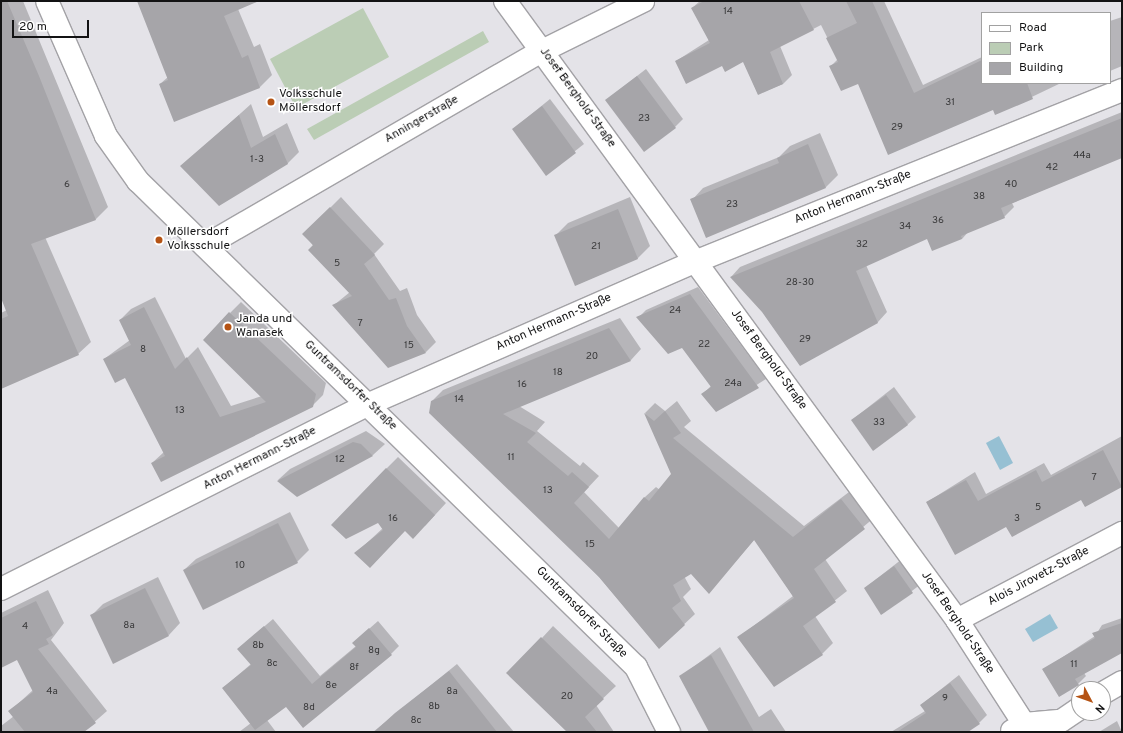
<!DOCTYPE html>
<meta charset="utf-8">
<style>
body{margin:0}
#map{position:relative;width:1123px;height:733px;overflow:hidden;background:#e4e3e8;font-family:Overpass,sans-serif}
div>[style]{position:absolute}
.green>*{inset:0;background:#bbcdb5}
.water>*{inset:0;background:#96c0d3}
.shadow>*{inset:0;background:#0003}
.building>*{inset:0;background:#a6a5a9}
.roads{filter:drop-shadow(1px 0 #a3a2a6) drop-shadow(-1px 0 #a3a2a6) drop-shadow(0 1px #a3a2a6) drop-shadow(0 -1px #a3a2a6)}
.minor>*{height:22px;margin:-11px;padding:0 11px;transform-origin:11px;border-radius:11px;background:#fff}
.dots>*{width:11px;height:11px;translate:-50% -50%;box-sizing:border-box;border:2px solid #fff;border-radius:50%}
span{translate:-50% -50%;white-space:nowrap;text-align:center;line-height:1.15;-webkit-text-stroke:3px #fff;paint-order:stroke}
.number-label{font-size:10px;color:#383839}
.number-label span{-webkit-text-stroke-width:0}
.poi-label{font-size:12px;color:#131314}
.left{translate:0 -50%;text-align:left}
.street-label{font-size:12px;color:#131314}
.frame{position:absolute;inset:0;border:2px solid #131314;pointer-events:none}
.legend{position:absolute;left:981px;top:12px;width:130px;height:72px;box-sizing:border-box;background:#fff;border:1px solid #a1a1a1;margin:0;padding:5px 7px;list-style:none;font-size:12px;color:#131314}
.legend li{display:flex;align-items:center;gap:8px;height:20px}
.legend b{width:20px;border:1px solid #a1a1a1}
.north{position:absolute;left:1071px;top:681px;width:40px;height:40px;box-sizing:border-box;background:#fff;border:1px solid #a1a1a1;border-radius:50%;rotate:131deg;font-size:11px;font-weight:700;line-height:16px;text-align:center;color:#131314}
.north::after{content:'';display:block;margin:auto;width:14px;height:18px;background:#b55314;clip-path:polygon(50% 0,100% 100%,50% 72%,0 100%)}
.scale{position:absolute;left:12px;top:20px;width:77px;height:18px;box-sizing:border-box;border:2px solid #131314;border-top:0;padding-left:5px;font-size:12px;line-height:14px;white-space:nowrap;color:#131314;-webkit-text-stroke:3px #fff;paint-order:stroke}
</style>
<div id="map">
<div class="green">
<div style="clip-path:polygon(363px 8px,389px 57px,296px 108px,270px 59px)"></div>
<div style="clip-path:polygon(483px 31px,489px 42px,314px 140px,307px 129px)"></div>
</div>
<div class="water">
<div style="clip-path:polygon(999px 436px,1013px 463px,1000px 470px,986px 443px)"></div>
<div style="clip-path:polygon(1050px 614px,1058px 628px,1033px 642px,1025px 629px)"></div>
</div>
<div class="shadow">
<div style="clip-path:polygon(1px 1px,23px 1px,108px 207px,96px 219px,45px 237px,91px 342px,78px 354px,1px 387px,1px 313px,7px 310px,1px 296px)"></div>
<div style="clip-path:polygon(138px 1px,258px 1px,238px 9px,254px 47px,260px 44px,272px 75px,260px 87px,175px 120px,160px 84px,168px 77px)"></div>
<div style="clip-path:polygon(700px 1px,884px 1px,923px 85px,982px 57px,982px 83px,1061px 83px,996px 114px,994px 109px,858px 82px,830px 67px,838px 59px,821px 25px,780px 46px,792px 75px,783px 84px,758px 94px,743px 60px,722px 65px,676px 61px,709px 40px,692px 8px)"></div>
<div style="clip-path:polygon(1122px 17px,1122px 66px,1110px 71px,1110px 21px)"></div>
<div style="clip-path:polygon(646px 69px,683px 119px,675px 127px,606px 100px)"></div>
<div style="clip-path:polygon(550px 99px,584px 144px,546px 174px,513px 129px)"></div>
<div style="clip-path:polygon(251px 104px,263px 137px,287px 123px,299px 152px,287px 164px,182px 166px)"></div>
<div style="clip-path:polygon(1122px 112px,1122px 157px,1012px 203px,1014px 207px,1004px 217px,969px 231px,962px 239px,928px 237px,866px 265px,887px 312px,878px 322px,800px 365px,762px 311px,731px 277px,740px 267px)"></div>
<div style="clip-path:polygon(820px 133px,838px 175px,826px 187px,707px 236px,692px 200px,703px 188px,779px 157px,790px 146px)"></div>
<div style="clip-path:polygon(341px 197px,384px 244px,374px 254px,400px 291px,407px 288px,417px 315px,436px 342px,426px 352px,389px 367px,334px 305px,350px 292px,304px 234px)"></div>
<div style="clip-path:polygon(630px 197px,650px 246px,638px 258px,576px 285px,556px 235px,568px 223px)"></div>
<div style="clip-path:polygon(698px 287px,766px 379px,717px 410px,703px 394px,711px 386px,683px 347px,638px 318px,646px 310px)"></div>
<div style="clip-path:polygon(155px 297px,186px 359px,198px 347px,231px 406px,262px 396px,230px 313px,241px 302px,326px 383px,323px 395px,312px 406px,152px 463px,164px 452px,126px 377px,104px 359px,130px 340px,120px 320px,131px 309px)"></div>
<div style="clip-path:polygon(620px 318px,641px 349px,631px 360px,519px 406px,545px 422px,537px 431px,580px 466px,583px 462px,599px 476px,584px 492px,619px 528px,645px 497px,656px 487px,660px 490px,673px 474px,645px 413px,655px 403px,665px 411px,677px 401px,691px 421px,684px 427px,804px 526px,853px 489px,875px 517px,825px 559px,847px 591px,815px 616px,833px 643px,822px 654px,739px 637px,793px 596px,755px 539px,709px 592px,691px 572px,684px 576px,691px 589px,683px 597px,695px 614px,659px 648px,599px 577px,432px 401px,443px 390px)"></div>
<div style="clip-path:polygon(894px 387px,916px 417px,907px 425px,852px 420px)"></div>
<div style="clip-path:polygon(366px 431px,385px 444px,373px 455px,297px 495px,278px 480px,290px 469px)"></div>
<div style="clip-path:polygon(1122px 436px,1122px 486px,1085px 506px,1081px 498px,1006px 526px,927px 502px,975px 472px,986px 494px,1044px 463px,1051px 475px)"></div>
<div style="clip-path:polygon(398px 457px,446px 503px,425px 526px,405px 530px,356px 553px,383px 528px,379px 521px,386px 469px)"></div>
<div style="clip-path:polygon(290px 512px,309px 550px,297px 562px,184px 570px,196px 559px)"></div>
<div style="clip-path:polygon(902px 559px,921px 584px,882px 614px,865px 588px)"></div>
<div style="clip-path:polygon(158px 577px,180px 623px,169px 635px,91px 616px,103px 604px)"></div>
<div style="clip-path:polygon(48px 590px,64px 623px,51px 640px,107px 711px,83px 732px,1px 732px,1px 726px,14px 716px,10px 711px,33px 690px,17px 659px,1px 667px,1px 613px)"></div>
<div style="clip-path:polygon(1122px 618px,1122px 652px,1084px 673px,1086px 676px,1078px 684px,1043px 670px,1095px 636px,1102px 625px)"></div>
<div style="clip-path:polygon(273px 619px,320px 676px,356px 646px,353px 643px,378px 621px,399px 646px,391px 654px,286px 706px,267px 720px,276px 732px,239px 732px,251px 723px,223px 688px,251px 664px,238px 649px)"></div>
<div style="clip-path:polygon(553px 626px,616px 686px,596px 705px,614px 732px,569px 732px,542px 638px)"></div>
<div style="clip-path:polygon(720px 647px,759px 717px,771px 709px,786px 732px,710px 732px,680px 677px)"></div>
<div style="clip-path:polygon(457px 664px,514px 732px,373px 732px)"></div>
<div style="clip-path:polygon(959px 675px,987px 715px,979px 723px,966px 732px,891px 732px,925px 711px,921px 705px)"></div>
<div style="clip-path:polygon(1117px 721px,1122px 732px,1099px 732px)"></div>
</div>
<div class="building">
<div style="clip-path:polygon(1px 1px,7px 1px,39px 76px,96px 220px,31px 244px,79px 355px,1px 389px,1px 319px,8px 316px,1px 298px)"></div>
<div style="clip-path:polygon(137px 1px,259px 1px,224px 16px,242px 58px,248px 55px,260px 88px,174px 122px,159px 84px,168px 80px)"></div>
<div style="clip-path:polygon(704px 1px,799px 1px,814px 30px,770px 52px,783px 84px,758px 95px,743px 62px,725px 72px,722px 66px,686px 84px,675px 61px,710px 43px,691px 8px)"></div>
<div style="clip-path:polygon(846px 1px,872px 1px,914px 93px,982px 60px,982px 83px,1027px 83px,1033px 99px,995px 115px,993px 110px,888px 155px,858px 84px,841px 91px,829px 66px,838px 62px,826px 38px,857px 23px)"></div>
<div style="clip-path:polygon(637px 76px,676px 128px,644px 152px,605px 100px)"></div>
<div style="clip-path:polygon(542px 106px,576px 153px,546px 176px,512px 129px)"></div>
<div style="clip-path:polygon(239px 115px,251px 148px,275px 134px,288px 164px,219px 206px,180px 166px)"></div>
<div style="clip-path:polygon(1122px 118px,1122px 158px,1001px 208px,1005px 218px,961px 236px,962px 239px,932px 251px,927px 239px,856px 271px,878px 323px,800px 366px,762px 312px,730px 277px)"></div>
<div style="clip-path:polygon(808px 144px,826px 188px,706px 238px,690px 199px,779px 163px,777px 158px)"></div>
<div style="clip-path:polygon(330px 207px,375px 255px,364px 264px,389px 300px,396px 298px,407px 326px,426px 353px,388px 368px,332px 305px,352px 296px,308px 250px,313px 245px,302px 234px)"></div>
<div style="clip-path:polygon(618px 209px,638px 259px,575px 286px,554px 235px)"></div>
<div style="clip-path:polygon(690px 294px,759px 388px,716px 412px,701px 394px,711px 387px,682px 348px,668px 354px,636px 317px)"></div>
<div style="clip-path:polygon(144px 307px,175px 369px,187px 357px,220px 417px,266px 402px,203px 340px,229px 312px,316px 394px,313px 407px,161px 482px,151px 463px,165px 456px,125px 378px,115px 383px,103px 359px,131px 345px,119px 320px)"></div>
<div style="clip-path:polygon(609px 328px,631px 361px,503px 414px,536px 433px,527px 442px,568px 476px,572px 472px,589px 487px,574px 503px,609px 539px,644px 497px,649px 501px,671px 474px,644px 413px,654px 421px,665px 411px,681px 433px,673px 438px,793px 537px,841px 499px,865px 529px,814px 569px,836px 602px,803px 626px,823px 655px,774px 687px,737px 637px,794px 598px,754px 540px,709px 594px,691px 574px,673px 585px,681px 601px,672px 608px,685px 625px,659px 649px,599px 577px,429px 413px,431px 401px)"></div>
<div style="clip-path:polygon(886px 395px,908px 425px,873px 451px,851px 420px)"></div>
<div style="clip-path:polygon(353px 442px,361px 444px,373px 456px,297px 497px,277px 481px)"></div>
<div style="clip-path:polygon(1103px 450px,1122px 487px,1085px 507px,1081px 500px,1012px 537px,1006px 527px,955px 555px,926px 502px,966px 480px,978px 501px,1036px 470px,1042px 482px)"></div>
<div style="clip-path:polygon(386px 468px,435px 515px,413px 539px,405px 531px,370px 568px,354px 553px,383px 530px,378px 523px,346px 539px,331px 525px)"></div>
<div style="clip-path:polygon(278px 523px,298px 563px,203px 610px,183px 570px)"></div>
<div style="clip-path:polygon(894px 566px,913px 593px,881px 615px,864px 588px)"></div>
<div style="clip-path:polygon(145px 588px,169px 636px,113px 664px,90px 615px)"></div>
<div style="clip-path:polygon(36px 601px,53px 635px,46px 639px,49px 644px,38px 649px,96px 723px,84px 732px,25px 732px,8px 711px,33px 692px,17px 660px,1px 668px,1px 618px)"></div>
<div style="clip-path:polygon(1122px 623px,1122px 653px,1075px 679px,1079px 685px,1059px 697px,1042px 669px,1095px 638px,1092px 633px)"></div>
<div style="clip-path:polygon(264px 626px,312px 684px,356px 647px,352px 643px,369px 628px,392px 655px,303px 728px,286px 707px,255px 730px,222px 688px,251px 665px,237px 649px)"></div>
<div style="clip-path:polygon(541px 637px,604px 699px,585px 717px,597px 732px,567px 732px,506px 673px)"></div>
<div style="clip-path:polygon(711px 655px,754px 732px,709px 732px,679px 676px)"></div>
<div style="clip-path:polygon(449px 671px,497px 732px,374px 732px,395px 713px)"></div>
<div style="clip-path:polygon(950px 683px,980px 724px,968px 732px,897px 732px,926px 713px,920px 705px)"></div>
</div>
<div class="roads">
<div class="minor">
<div style="left:47px;top:1px;width:147px;rotate:66.4deg"></div>
<div style="left:106px;top:136px;width:55px;rotate:54.6deg"></div>
<div style="left:138px;top:181px;width:696px;rotate:44.3deg"></div>
<div style="left:636px;top:667px;width:73px;rotate:63.1deg"></div>
<div style="left:505px;top:1px;width:766px;rotate:53.86deg"></div>
<div style="left:957px;top:620px;width:124px;rotate:57.2deg"></div>
<div style="left:205px;top:246px;width:389px;rotate:-30.1deg"></div>
<div style="left:542px;top:51px;width:113px;rotate:-26.3deg"></div>
<div style="left:1px;top:589px;width:412px;rotate:-26.7deg"></div>
<div style="left:369px;top:404px;width:358px;rotate:-23.6deg"></div>
<div style="left:697px;top:261px;width:458px;rotate:-21.9deg"></div>
<div style="left:957px;top:620px;width:187px;rotate:-27.8deg"></div>
<div style="left:1103px;top:693px;width:22px;rotate:-30deg"></div>
<div style="left:1012px;top:731px;width:14px;rotate:-30deg"></div>
<div style="left:1024px;top:724px;width:37px;rotate:-5deg"></div>
<div style="left:1061px;top:721px;width:22px;rotate:-34deg"></div>
</div>
</div>
<div class="dots">
<div style="left:271px;top:102px;background:#b55314"></div>
<div style="left:159px;top:240px;background:#b55314"></div>
<div style="left:228px;top:327px;background:#b55314"></div>
</div>
<div class="number-label">
<span style="left:728px;top:12px">14</span>
<span style="left:950px;top:103px">31</span>
<span style="left:644px;top:119px">23</span>
<span style="left:897px;top:128px">29</span>
<span style="left:1082px;top:156px">44a</span>
<span style="left:257px;top:160px">1-3</span>
<span style="left:1052px;top:168px">42</span>
<span style="left:67px;top:185px">6</span>
<span style="left:1011px;top:185px">40</span>
<span style="left:979px;top:197px">38</span>
<span style="left:732px;top:205px">23</span>
<span style="left:938px;top:221px">36</span>
<span style="left:905px;top:227px">34</span>
<span style="left:862px;top:245px">32</span>
<span style="left:596px;top:247px">21</span>
<span style="left:337px;top:264px">5</span>
<span style="left:800px;top:283px">28-30</span>
<span style="left:675px;top:311px">24</span>
<span style="left:360px;top:324px">7</span>
<span style="left:805px;top:340px">29</span>
<span style="left:704px;top:345px">22</span>
<span style="left:409px;top:346px">15</span>
<span style="left:143px;top:350px">8</span>
<span style="left:592px;top:357px">20</span>
<span style="left:558px;top:373px">18</span>
<span style="left:733px;top:384px">24a</span>
<span style="left:522px;top:385px">16</span>
<span style="left:459px;top:400px">14</span>
<span style="left:180px;top:411px">13</span>
<span style="left:879px;top:423px">33</span>
<span style="left:511px;top:458px">11</span>
<span style="left:340px;top:460px">12</span>
<span style="left:1094px;top:478px">7</span>
<span style="left:548px;top:491px">13</span>
<span style="left:1038px;top:508px">5</span>
<span style="left:393px;top:519px">16</span>
<span style="left:1017px;top:519px">3</span>
<span style="left:590px;top:545px">15</span>
<span style="left:240px;top:566px">10</span>
<span style="left:129px;top:626px">8a</span>
<span style="left:25px;top:627px">4</span>
<span style="left:258px;top:646px">8b</span>
<span style="left:374px;top:651px">8g</span>
<span style="left:272px;top:664px">8c</span>
<span style="left:1074px;top:665px">11</span>
<span style="left:354px;top:668px">8f</span>
<span style="left:331px;top:686px">8e</span>
<span style="left:52px;top:692px">4a</span>
<span style="left:452px;top:692px">8a</span>
<span style="left:567px;top:697px">20</span>
<span style="left:945px;top:699px">9</span>
<span style="left:434px;top:707px">8b</span>
<span style="left:309px;top:708px">8d</span>
<span style="left:416px;top:721px">8c</span>
</div>
<div class="poi-label">
<span class="left" style="left:279px;top:102px">Volksschule<br>Möllersdorf</span>
<span class="left" style="left:167px;top:240px">Möllersdorf<br>Volksschule</span>
<span class="left" style="left:236px;top:327px">Janda und<br>Wanasek</span>
</div>
<div class="street-label">
<span style="left:577px;top:98px;rotate:54deg">Josef Berghold-Straße</span>
<span style="left:422px;top:120px;rotate:-30deg">Anningerstraße</span>
<span style="left:853px;top:198px;rotate:-22deg">Anton Hermann-Straße</span>
<span style="left:554px;top:323px;rotate:-24deg">Anton Hermann-Straße</span>
<span style="left:768px;top:360px;rotate:54deg">Josef Berghold-Straße</span>
<span style="left:350px;top:386px;rotate:44deg">Guntramsdorfer Straße</span>
<span style="left:260px;top:459px;rotate:-27deg">Anton Hermann-Straße</span>
<span style="left:1039px;top:577px;rotate:-28deg">Alois Jirovetz-Straße</span>
<span style="left:581px;top:613px;rotate:45deg">Guntramsdorfer Straße</span>
<span style="left:957px;top:623px;rotate:56deg">Josef Berghold-Straße</span>
</div>
<div class="frame"></div>
<ul class="legend">
<li><b style="height:5px;background:#fff"></b>Road</li>
<li><b style="height:11px;background:#bbcdb5"></b>Park</li>
<li><b style="height:11px;background:#a6a5a9"></b>Building</li>
</ul>
<div class="north">N</div>
<div class="scale">20 m</div>
</div>
